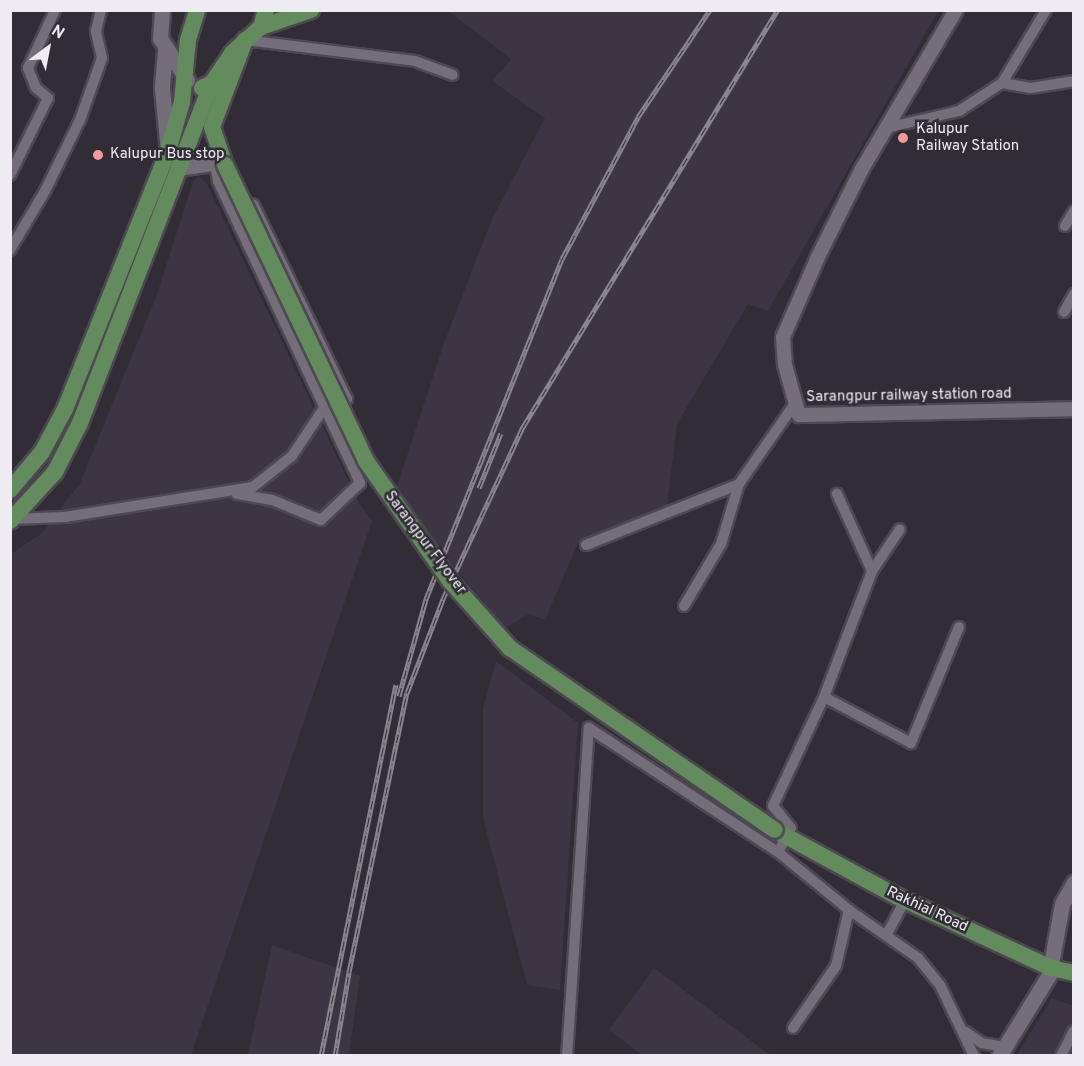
<!DOCTYPE html>
<style>
body{margin:0}
#map{position:relative;width:1084px;height:1066px;overflow:hidden;background:#322c36;font-family:Overpass,sans-serif}
div>[style]{position:absolute}
.built>*{inset:0;background:#3d3444}
.roads{filter:drop-shadow(2px 0 #4d4851) drop-shadow(-2px 0 #4d4851) drop-shadow(0 2px #4d4851) drop-shadow(0 -2px #4d4851)}
.minor>*{height:10px;margin:-5px;padding:0 5px;transform-origin:5px;border-radius:5px;background:#756e7a}
.tertiary>*{height:14px;margin:-7px;padding:0 7px;transform-origin:7px;border-radius:7px;background:#756e7a}
.secondary>*{height:15px;margin:-7.5px;padding:0 7.5px;transform-origin:7.5px;border-radius:7.5px;background:#756e7a}
.primary>*{height:16px;margin:-8px;padding:0 8px;transform-origin:8px;border-radius:8px;background:#648b5e}
.rail>*{height:5px;margin-top:-2.5px;transform-origin:0;background:repeating-linear-gradient(90deg,#322c36 0 9px,#89848d 0 18px);box-sizing:border-box;border-block:2px solid #89848d}
.bridges{filter:drop-shadow(2px 0 #4d4851) drop-shadow(-2px 0 #4d4851) drop-shadow(0 2px #4d4851) drop-shadow(0 -2px #4d4851)}
.primary-bridge>*{height:16px;margin:-8px;padding:0 8px;transform-origin:8px;border-radius:8px;background:#648b5e}
.dots>*{width:16px;height:16px;translate:-50% -50%;box-sizing:border-box;border:3px solid #322c36;border-radius:50%}
span{translate:-50% -50%;white-space:nowrap;text-align:center;line-height:1.15;-webkit-text-stroke:5px #322c36;paint-order:stroke}
.poi-label{font-size:15px;color:#efebf2}
.left{translate:0 -50%;text-align:left}
.street-label{font-size:15px;color:#efebf2}
.frame{position:absolute;inset:0;border:12px solid #efebf2;pointer-events:none}
.north{position:absolute;left:18px;top:18px;width:60px;height:60px;-webkit-text-stroke:4px #322c36;paint-order:stroke;rotate:32deg;font-size:16px;font-weight:700;line-height:24px;text-align:center;color:#efebf2}
.north::after{content:'';display:block;margin:auto;width:21px;height:27px;background:#efebf2;clip-path:polygon(50% 0,100% 100%,50% 72%,0 100%)}
</style>
<div id="map">
<div class="built">
<div style="clip-path:polygon(448px 11px,938px 11px,768px 311px,748px 304px,677px 424px,667px 506px,578px 543px,545px 620px,529px 614px,505px 628px,394px 495px,444px 343px,492px 219px,545px 118px,492px 81px,511px 59px)"></div>
<div style="clip-path:polygon(199px 176px,206px 182px,359px 503px,372px 521px,191px 1055px,11px 1056px,11px 554px,42px 533px,80px 483px,156px 297px,193px 182px)"></div>
<div style="clip-path:polygon(496px 661px,578px 723px,560px 990px,527px 985px,483px 818px,483px 708px)"></div>
<div style="clip-path:polygon(272px 945px,360px 976px,349px 1055px,248px 1055px)"></div>
<div style="clip-path:polygon(654px 968px,770px 1055px,642px 1055px,609px 1030px)"></div>
<div style="clip-path:polygon(1052px 998px,1073px 1006px,1073px 1055px,1016px 1056px)"></div>
</div>
<div class="roads">
<div class="minor">
<div style="left:245px;top:40px;width:171px;rotate:7deg"></div>
<div style="left:415px;top:61px;width:40px;rotate:20.2deg"></div>
<div style="left:1002px;top:83px;width:29px;rotate:10deg"></div>
<div style="left:1031px;top:88px;width:44px;rotate:-9.2deg"></div>
<div style="left:886px;top:128px;width:75px;rotate:-13.1deg"></div>
<div style="left:959px;top:111px;width:51px;rotate:-33.1deg"></div>
<div style="left:1002px;top:83px;width:85px;rotate:-58.9deg"></div>
<div style="left:215px;top:164px;width:17px;rotate:80deg"></div>
<div style="left:218px;top:181px;width:334px;rotate:64.8deg"></div>
<div style="left:360px;top:483px;width:54px;rotate:136.5deg"></div>
<div style="left:321px;top:520px;width:53px;rotate:-157.8deg"></div>
<div style="left:272px;top:500px;width:36px;rotate:-170deg"></div>
<div style="left:10px;top:175px;width:86px;rotate:-63.7deg"></div>
<div style="left:48px;top:98px;width:16px;rotate:-140deg"></div>
<div style="left:36px;top:88px;width:22px;rotate:-112deg"></div>
<div style="left:28px;top:68px;width:64px;rotate:-65deg"></div>
<div style="left:1065px;top:226px;width:17px;rotate:-59deg"></div>
<div style="left:10px;top:250px;width:69px;rotate:-59.3deg"></div>
<div style="left:45px;top:191px;width:79px;rotate:-63.8deg"></div>
<div style="left:80px;top:120px;width:66px;rotate:-70.5deg"></div>
<div style="left:102px;top:58px;width:28px;rotate:-103deg"></div>
<div style="left:96px;top:31px;width:22px;rotate:-77deg"></div>
<div style="left:1064px;top:312px;width:21px;rotate:-61deg"></div>
<div style="left:13px;top:519px;width:52px;rotate:-2.2deg"></div>
<div style="left:65px;top:517px;width:190px;rotate:-9.1deg"></div>
<div style="left:253px;top:487px;width:50px;rotate:-38.5deg"></div>
<div style="left:292px;top:456px;width:54px;rotate:-56.3deg"></div>
<div style="left:322px;top:411px;width:28px;rotate:-26deg"></div>
<div style="left:347px;top:399px;width:216px;rotate:-115.7deg"></div>
<div style="left:586px;top:545px;width:165px;rotate:-21.7deg"></div>
<div style="left:739px;top:484px;width:100px;rotate:-55.2deg"></div>
<div style="left:872px;top:571px;width:50px;rotate:-56.3deg"></div>
<div style="left:684px;top:606px;width:72px;rotate:-59.2deg"></div>
<div style="left:721px;top:544px;width:63px;rotate:-73.3deg"></div>
<div style="left:959px;top:627px;width:126px;rotate:112.5deg"></div>
<div style="left:911px;top:743px;width:98px;rotate:-152.1deg"></div>
<div style="left:824px;top:697px;width:120px;rotate:115.1deg"></div>
<div style="left:773px;top:806px;width:28px;rotate:51deg"></div>
<div style="left:791px;top:828px;width:27px;rotate:118deg"></div>
<div style="left:778px;top:852px;width:92px;rotate:39.2deg"></div>
<div style="left:849px;top:910px;width:84px;rotate:34.8deg"></div>
<div style="left:918px;top:958px;width:35px;rotate:51deg"></div>
<div style="left:940px;top:985px;width:79px;rotate:64.4deg"></div>
<div style="left:824px;top:697px;width:135px;rotate:-69.1deg"></div>
<div style="left:872px;top:571px;width:85px;rotate:-114.4deg"></div>
<div style="left:887px;top:934px;width:38px;rotate:-62deg"></div>
<div style="left:793px;top:1028px;width:75px;rotate:-55.3deg"></div>
<div style="left:836px;top:966px;width:57px;rotate:-76.9deg"></div>
<div style="left:966px;top:1032px;width:19px;rotate:35deg"></div>
<div style="left:982px;top:1043px;width:22px;rotate:10deg"></div>
<div style="left:567px;top:1056px;width:329px;rotate:-86.2deg"></div>
<div style="left:589px;top:728px;width:226px;rotate:33.3deg"></div>
<div style="left:1061px;top:1056px;width:28px;rotate:-63deg"></div>
</div>
<div class="tertiary">
<div style="left:956px;top:10px;width:185px;rotate:120.6deg"></div>
<div style="left:862px;top:169px;width:98px;rotate:116.6deg"></div>
<div style="left:818px;top:257px;width:87px;rotate:113.6deg"></div>
<div style="left:783px;top:337px;width:28px;rotate:86deg"></div>
<div style="left:785px;top:365px;width:52px;rotate:74.4deg"></div>
<div style="left:799px;top:415px;width:275px;rotate:-1.2deg"></div>
<div style="left:178px;top:169px;width:37px;rotate:-8deg"></div>
</div>
<div class="secondary">
<div style="left:162px;top:10px;width:28px;rotate:94deg"></div>
<div style="left:160px;top:38px;width:50px;rotate:57.3deg"></div>
<div style="left:165px;top:51px;width:37px;rotate:95deg"></div>
<div style="left:162px;top:88px;width:63px;rotate:84.6deg"></div>
<div style="left:999px;top:1056px;width:95px;rotate:-58.3deg"></div>
<div style="left:1049px;top:975px;width:72px;rotate:-79.6deg"></div>
<div style="left:1062px;top:904px;width:25px;rotate:-61deg"></div>
</div>
<div class="primary">
<div style="left:261px;top:27px;width:53px;rotate:-18.8deg"></div>
<div style="left:202px;top:88px;width:11px;rotate:-27deg"></div>
<div style="left:212px;top:83px;width:36px;rotate:-56deg"></div>
<div style="left:232px;top:53px;width:39px;rotate:-42deg"></div>
<div style="left:261px;top:27px;width:18px;rotate:-74deg"></div>
<div style="left:225px;top:165px;width:40px;rotate:-108.9deg"></div>
<div style="left:212px;top:127px;width:93px;rotate:-69.2deg"></div>
<div style="left:10px;top:490px;width:50px;rotate:-49.9deg"></div>
<div style="left:42px;top:452px;width:49px;rotate:-61.9deg"></div>
<div style="left:65px;top:409px;width:278px;rotate:-68.2deg"></div>
<div style="left:168px;top:151px;width:51px;rotate:-74.1deg"></div>
<div style="left:182px;top:102px;width:62px;rotate:-84.5deg"></div>
<div style="left:188px;top:40px;width:31px;rotate:-73deg"></div>
<div style="left:10px;top:521px;width:67px;rotate:-47.4deg"></div>
<div style="left:55px;top:472px;width:55px;rotate:-63deg"></div>
<div style="left:80px;top:423px;width:365px;rotate:-68.8deg"></div>
<div style="left:775px;top:830px;width:138px;rotate:28.6deg"></div>
<div style="left:896px;top:896px;width:171px;rotate:24.9deg"></div>
<div style="left:1051px;top:968px;width:24px;rotate:12deg"></div>
</div>
</div>
<div class="rail">
<div style="left:479px;top:488px;width:59px;rotate:-68.2deg"></div>
<div style="left:399px;top:696px;width:101px;rotate:-74.4deg"></div>
<div style="left:426px;top:599px;width:366px;rotate:-68.2deg"></div>
<div style="left:562px;top:259px;width:161px;rotate:-61.8deg"></div>
<div style="left:638px;top:117px;width:129px;rotate:-56.1deg"></div>
<div style="left:321px;top:1056px;width:379px;rotate:-78.6deg"></div>
<div style="left:335px;top:1056px;width:85px;rotate:-80.5deg"></div>
<div style="left:349px;top:972px;width:285px;rotate:-78.3deg"></div>
<div style="left:407px;top:693px;width:101px;rotate:-69deg"></div>
<div style="left:443px;top:599px;width:190px;rotate:-65.1deg"></div>
<div style="left:523px;top:427px;width:489px;rotate:-58.6deg"></div>
</div>
<div class="bridges">
<div class="primary-bridge">
<div style="left:225px;top:165px;width:328px;rotate:64.5deg"></div>
<div style="left:366px;top:461px;width:146px;rotate:55deg"></div>
<div style="left:450px;top:581px;width:90px;rotate:48.2deg"></div>
<div style="left:510px;top:648px;width:321px;rotate:34.5deg"></div>
</div>
</div>
<div class="dots">
<div style="left:903px;top:138px;background:#f49a9f"></div>
<div style="left:98px;top:155px;background:#f49a9f"></div>
</div>
<div class="poi-label">
<span class="left" style="left:916px;top:138px">Kalupur<br>Railway Station</span>
<span class="left" style="left:110px;top:155px">Kalupur Bus stop</span>
</div>
<div class="street-label">
<span style="left:909px;top:396px;rotate:-1deg">Sarangpur railway station road</span>
<span style="left:425px;top:543px;rotate:53deg">Sarangpur Flyover</span>
<span style="left:927px;top:910px;rotate:25deg">Rakhial Road</span>
</div>
<div class="frame"></div>
<div class="north">N</div>
</div>
